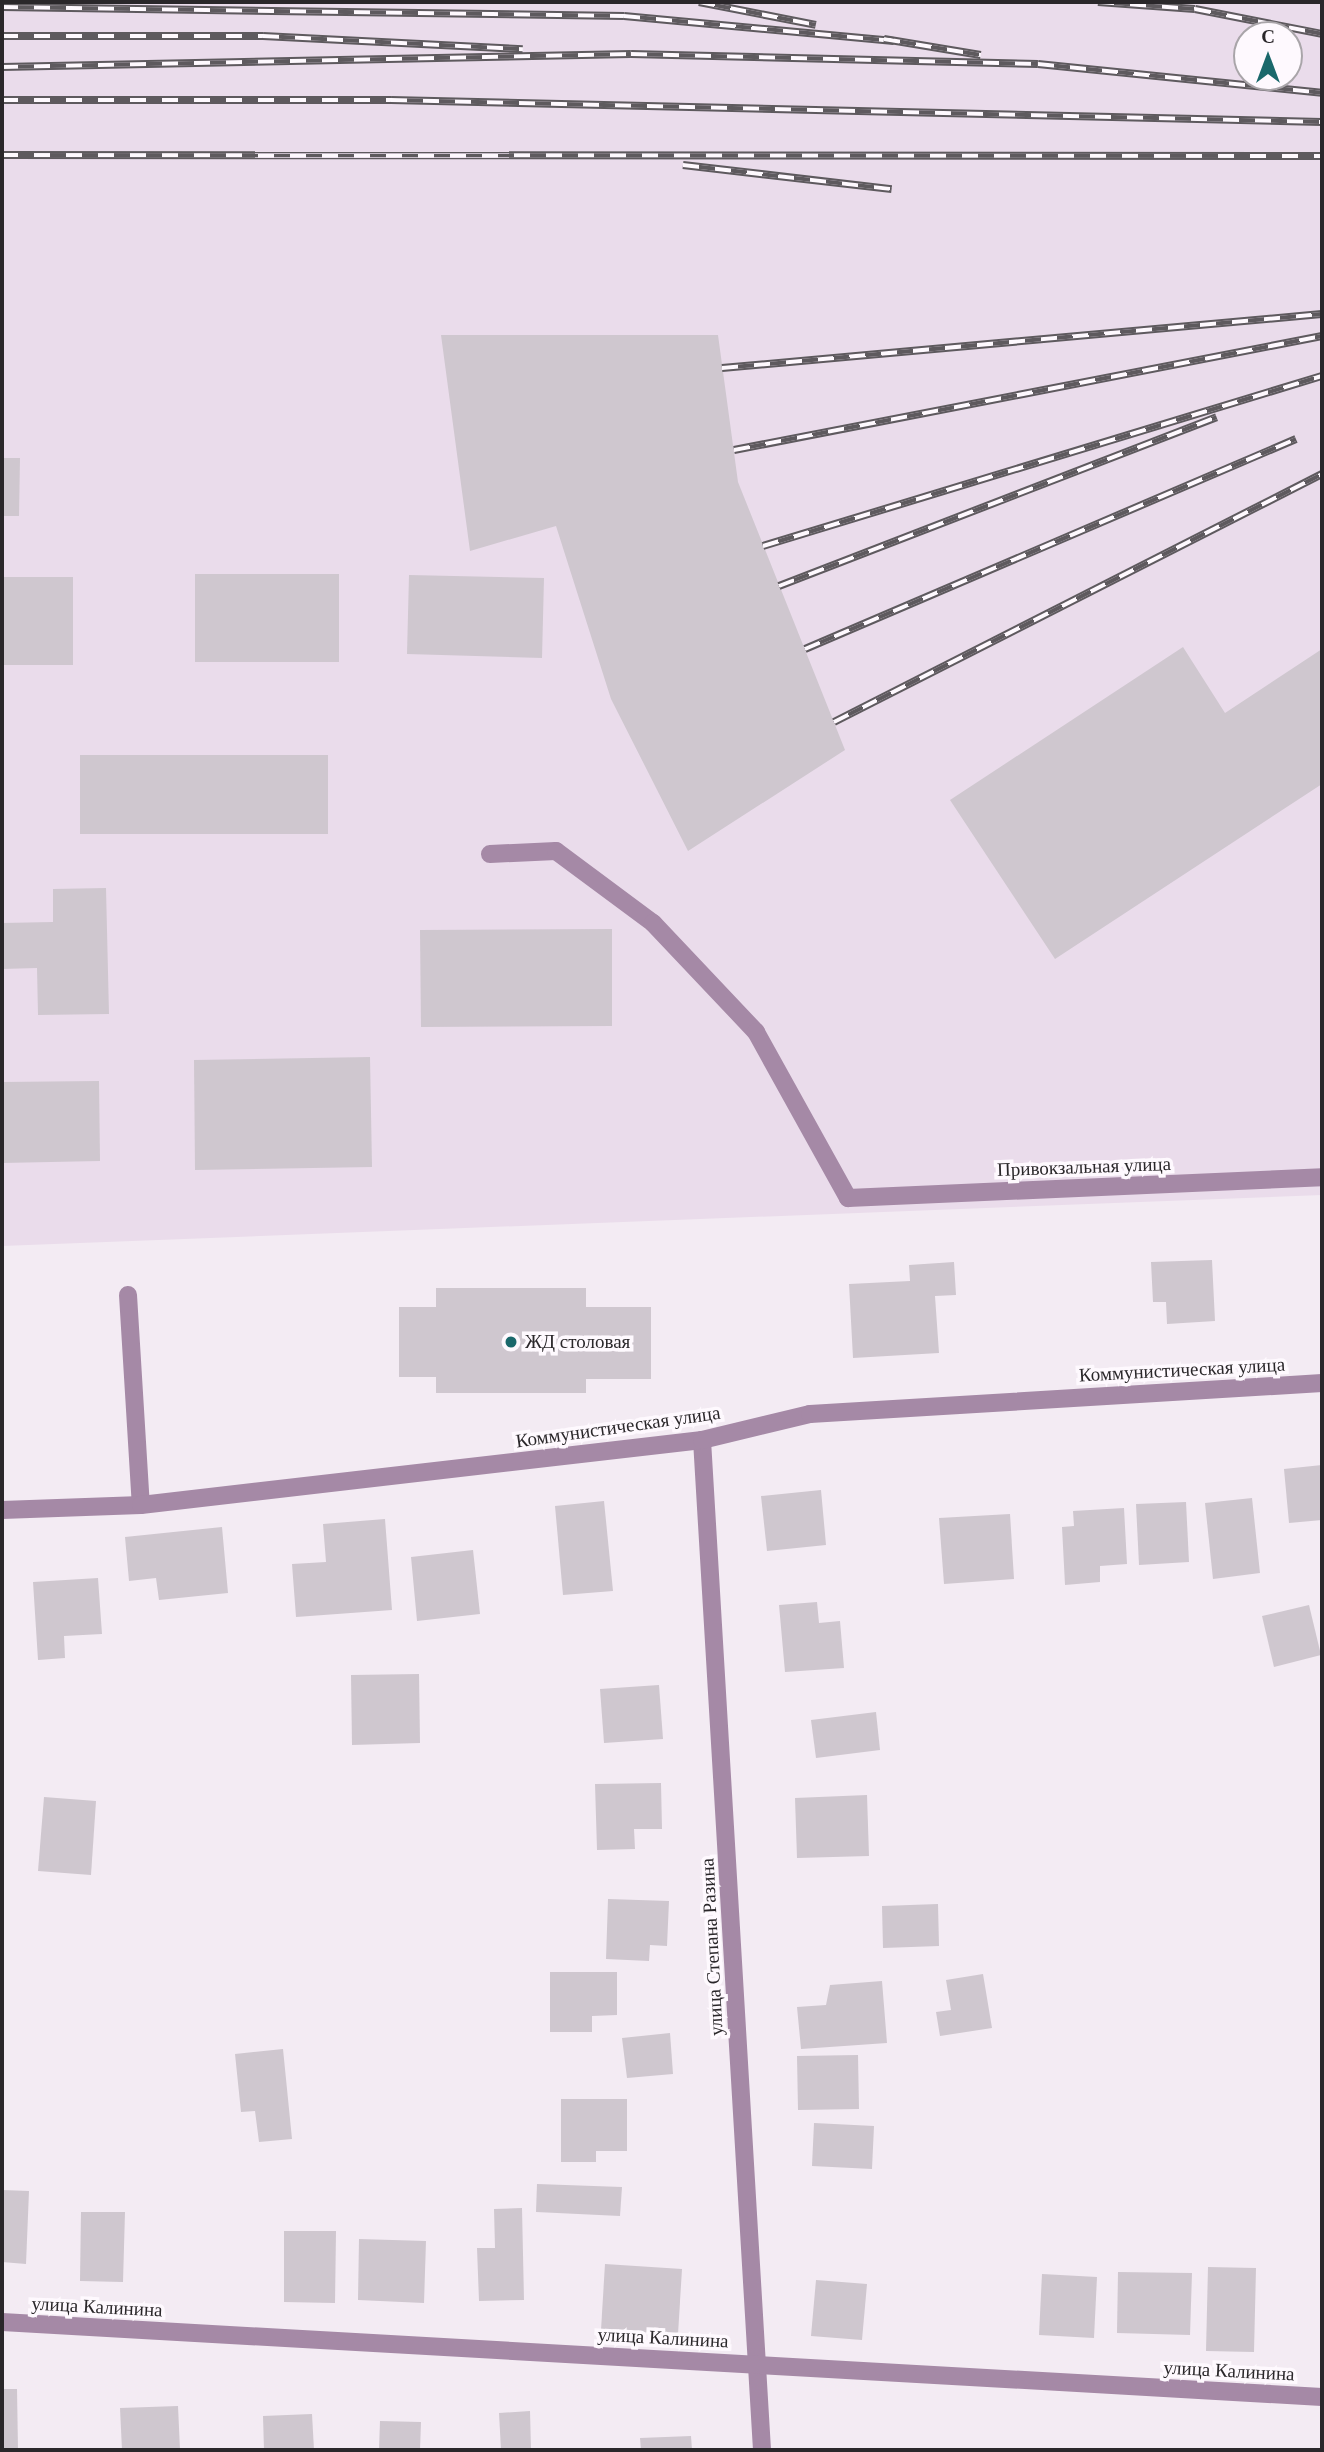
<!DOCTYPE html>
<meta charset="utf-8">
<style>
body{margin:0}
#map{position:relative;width:1324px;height:2452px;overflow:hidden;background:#f3ebf3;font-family:"Times New Roman",serif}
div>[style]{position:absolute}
.built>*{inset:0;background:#eadceb}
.building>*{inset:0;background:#cfc7cf}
.service>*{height:18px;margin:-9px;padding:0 9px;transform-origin:9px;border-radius:9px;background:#a589a6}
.minor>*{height:18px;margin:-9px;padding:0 9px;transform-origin:9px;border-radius:9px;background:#a589a6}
.tertiary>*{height:18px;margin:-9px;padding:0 9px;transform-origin:9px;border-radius:9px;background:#a589a6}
.rail>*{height:8px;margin-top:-4px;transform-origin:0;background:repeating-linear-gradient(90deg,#fef9fe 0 16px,#5e5a5e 0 32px);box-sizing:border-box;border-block:2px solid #5e5a5e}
.dots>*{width:19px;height:19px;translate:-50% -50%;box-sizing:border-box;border:4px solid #fef9fe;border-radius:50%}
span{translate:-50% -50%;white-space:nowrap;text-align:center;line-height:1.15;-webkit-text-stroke:7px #fef9fe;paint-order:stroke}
.street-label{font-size:19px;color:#2a272a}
.poi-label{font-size:19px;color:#2a272a}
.left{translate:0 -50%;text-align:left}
.frame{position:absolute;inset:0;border:4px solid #2a272a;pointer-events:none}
.north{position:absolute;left:1233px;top:21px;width:70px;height:70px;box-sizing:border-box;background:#fef9fe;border:2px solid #a9a5a9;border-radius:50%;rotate:0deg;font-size:19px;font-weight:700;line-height:28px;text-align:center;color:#2a272a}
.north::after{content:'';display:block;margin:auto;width:24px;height:32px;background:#1a686b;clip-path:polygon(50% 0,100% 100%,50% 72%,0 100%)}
</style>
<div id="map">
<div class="built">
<div style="clip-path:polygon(evenodd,2px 2px,1322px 2px,1322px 1195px,2px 1246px,2px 2px,1247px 35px,1289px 35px,1289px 77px,1247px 77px,1247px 35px)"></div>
</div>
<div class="building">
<div style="clip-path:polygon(441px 335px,718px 335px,738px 482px,845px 750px,688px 851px,611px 699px,556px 526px,470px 551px)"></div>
<div style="clip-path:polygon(2px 458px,20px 458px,19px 516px,2px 516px)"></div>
<div style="clip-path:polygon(195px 574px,339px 574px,339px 662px,195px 662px)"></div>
<div style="clip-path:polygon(409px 575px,544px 578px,542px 658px,407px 654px)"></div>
<div style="clip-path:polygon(2px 577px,73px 577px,73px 665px,2px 665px)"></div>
<div style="clip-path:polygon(1183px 647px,1225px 713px,1322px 649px,1322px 784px,1055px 959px,950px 800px)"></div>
<div style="clip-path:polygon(80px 755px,328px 755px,328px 834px,80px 834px)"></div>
<div style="clip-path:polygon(106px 888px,109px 1014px,38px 1015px,37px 968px,2px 969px,2px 923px,53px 922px,53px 889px)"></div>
<div style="clip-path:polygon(612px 929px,612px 1026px,421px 1027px,420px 930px)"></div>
<div style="clip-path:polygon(370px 1057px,372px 1167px,195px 1170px,194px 1060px)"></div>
<div style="clip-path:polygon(99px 1081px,100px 1161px,2px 1163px,2px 1082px)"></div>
<div style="clip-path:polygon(1212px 1260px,1215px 1321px,1167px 1324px,1166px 1302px,1153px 1302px,1151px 1262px)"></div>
<div style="clip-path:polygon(954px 1262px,956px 1295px,935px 1296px,939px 1353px,853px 1358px,849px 1284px,910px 1281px,909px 1265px)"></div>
<div style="clip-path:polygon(436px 1288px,586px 1288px,586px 1307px,651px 1307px,651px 1379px,586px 1379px,586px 1393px,436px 1393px,436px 1377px,399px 1377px,399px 1307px,436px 1307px)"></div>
<div style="clip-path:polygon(1322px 1465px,1322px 1520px,1289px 1523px,1284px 1469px)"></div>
<div style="clip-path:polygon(821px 1490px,826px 1545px,767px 1551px,761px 1496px)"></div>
<div style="clip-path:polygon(1252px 1498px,1260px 1573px,1213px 1579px,1205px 1503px)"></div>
<div style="clip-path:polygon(604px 1501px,613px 1591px,563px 1595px,555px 1506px)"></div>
<div style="clip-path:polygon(1186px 1502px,1189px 1562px,1139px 1565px,1136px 1504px)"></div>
<div style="clip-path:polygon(1124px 1508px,1127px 1564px,1100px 1566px,1100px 1582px,1065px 1585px,1062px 1527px,1074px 1526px,1073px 1511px)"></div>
<div style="clip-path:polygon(1010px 1514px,1014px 1579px,944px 1584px,939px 1518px)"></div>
<div style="clip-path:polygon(385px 1519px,392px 1610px,296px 1617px,292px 1564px,326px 1562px,323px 1524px)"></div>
<div style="clip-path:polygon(222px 1527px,228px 1593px,159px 1600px,156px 1578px,129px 1581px,125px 1537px)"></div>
<div style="clip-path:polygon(473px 1550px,480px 1614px,417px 1621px,411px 1557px)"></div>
<div style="clip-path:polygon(98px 1578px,102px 1634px,64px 1636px,65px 1658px,38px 1660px,33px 1582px)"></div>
<div style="clip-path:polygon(817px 1602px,819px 1623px,840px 1621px,844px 1668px,785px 1672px,779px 1605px)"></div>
<div style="clip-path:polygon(1309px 1605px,1321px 1655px,1274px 1667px,1262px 1616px)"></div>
<div style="clip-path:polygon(419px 1674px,420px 1743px,352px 1745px,351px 1675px)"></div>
<div style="clip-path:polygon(659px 1685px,663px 1739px,604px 1743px,600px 1689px)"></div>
<div style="clip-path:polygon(876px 1712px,880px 1750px,816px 1758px,811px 1720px)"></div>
<div style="clip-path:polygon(661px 1783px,662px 1829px,634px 1829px,635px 1849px,597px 1850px,595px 1784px)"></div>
<div style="clip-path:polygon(867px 1795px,869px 1856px,797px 1858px,795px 1798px)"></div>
<div style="clip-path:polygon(44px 1797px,96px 1801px,91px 1875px,38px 1871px)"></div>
<div style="clip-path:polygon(608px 1899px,669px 1901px,667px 1946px,650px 1945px,649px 1961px,606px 1959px)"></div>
<div style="clip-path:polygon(938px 1904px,939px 1946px,883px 1948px,882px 1906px)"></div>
<div style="clip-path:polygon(550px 1972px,617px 1972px,617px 2015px,592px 2016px,592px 2032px,550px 2032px)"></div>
<div style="clip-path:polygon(983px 1974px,992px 2028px,940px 2036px,936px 2012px,951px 2010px,946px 1980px)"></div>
<div style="clip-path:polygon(882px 1981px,887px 2043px,801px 2049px,797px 2007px,826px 2005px,830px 1985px)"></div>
<div style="clip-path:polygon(670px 2033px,673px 2074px,627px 2078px,622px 2038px)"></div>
<div style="clip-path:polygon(283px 2049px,292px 2139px,259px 2142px,255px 2111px,241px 2112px,235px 2054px)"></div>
<div style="clip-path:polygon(858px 2055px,859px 2109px,798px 2110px,797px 2056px)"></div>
<div style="clip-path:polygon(561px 2099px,627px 2099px,627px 2151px,596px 2151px,596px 2162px,561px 2162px)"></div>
<div style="clip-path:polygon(814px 2123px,874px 2126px,872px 2169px,812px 2166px)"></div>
<div style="clip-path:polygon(537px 2184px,622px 2187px,620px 2216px,536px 2212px)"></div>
<div style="clip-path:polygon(2px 2190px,29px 2191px,26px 2264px,2px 2262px)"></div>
<div style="clip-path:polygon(522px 2208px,524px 2300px,479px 2301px,477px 2248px,495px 2248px,494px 2209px)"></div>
<div style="clip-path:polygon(81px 2212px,125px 2212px,123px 2282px,80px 2281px)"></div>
<div style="clip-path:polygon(284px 2231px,336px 2231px,335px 2303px,284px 2302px)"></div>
<div style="clip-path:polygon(359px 2239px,426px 2241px,424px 2303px,358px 2300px)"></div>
<div style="clip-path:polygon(605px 2264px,682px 2269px,678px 2334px,601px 2330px)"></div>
<div style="clip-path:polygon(1208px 2267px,1256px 2268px,1254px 2352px,1206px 2351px)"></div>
<div style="clip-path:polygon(1118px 2272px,1192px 2273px,1190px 2335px,1117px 2333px)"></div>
<div style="clip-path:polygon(1042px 2274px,1097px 2277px,1094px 2338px,1039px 2335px)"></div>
<div style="clip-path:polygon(816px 2280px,867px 2284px,862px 2340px,811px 2336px)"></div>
<div style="clip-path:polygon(2px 2389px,17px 2389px,18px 2450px,2px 2450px)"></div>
<div style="clip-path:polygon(178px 2406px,180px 2450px,122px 2450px,120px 2408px)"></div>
<div style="clip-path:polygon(530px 2411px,531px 2450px,501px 2450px,499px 2413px)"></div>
<div style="clip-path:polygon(312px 2414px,314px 2450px,264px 2450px,263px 2416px)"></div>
<div style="clip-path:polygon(380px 2421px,421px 2422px,420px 2450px,379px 2450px)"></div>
<div style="clip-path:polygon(691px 2436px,692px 2450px,641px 2450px,640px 2438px)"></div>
</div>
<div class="service">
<div style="left:490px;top:854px;width:66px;rotate:-2.6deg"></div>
<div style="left:556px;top:851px;width:121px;rotate:36.6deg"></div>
<div style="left:653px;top:923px;width:150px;rotate:46.6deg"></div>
<div style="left:756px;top:1032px;width:190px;rotate:61deg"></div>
<div style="left:128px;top:1295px;width:210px;rotate:86.5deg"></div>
</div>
<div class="minor">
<div style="left:848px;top:1198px;width:474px;rotate:-2.5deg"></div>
<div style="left:702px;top:1440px;width:1012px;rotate:86.6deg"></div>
<div style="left:2px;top:2322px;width:1322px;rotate:3.25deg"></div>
</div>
<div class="tertiary">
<div style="left:2px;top:1510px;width:139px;rotate:-2.1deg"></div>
<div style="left:141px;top:1505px;width:565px;rotate:-6.61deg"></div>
<div style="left:702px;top:1440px;width:111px;rotate:-13.5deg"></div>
<div style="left:810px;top:1414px;width:513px;rotate:-3.46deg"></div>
</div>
<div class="rail">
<div style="left:699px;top:2px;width:119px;rotate:11.1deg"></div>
<div style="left:1098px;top:2px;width:97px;rotate:4.1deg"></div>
<div style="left:1195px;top:9px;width:129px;rotate:11.1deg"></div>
<div style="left:2px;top:7px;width:622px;rotate:0.83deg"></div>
<div style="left:624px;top:16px;width:271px;rotate:5.3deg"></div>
<div style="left:2px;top:36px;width:261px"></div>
<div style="left:263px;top:36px;width:260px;rotate:2.9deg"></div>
<div style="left:884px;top:39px;width:98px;rotate:9.4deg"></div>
<div style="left:2px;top:67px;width:629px;rotate:-1.18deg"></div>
<div style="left:631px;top:54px;width:407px;rotate:1.4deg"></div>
<div style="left:1038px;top:64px;width:285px;rotate:5.8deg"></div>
<div style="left:2px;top:100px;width:389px"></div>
<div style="left:391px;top:100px;width:931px;rotate:1.35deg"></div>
<div style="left:2px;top:155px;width:1320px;rotate:0.04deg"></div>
<div style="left:683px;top:165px;width:210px;rotate:6.6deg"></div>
<div style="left:722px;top:368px;width:602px;rotate:-5.14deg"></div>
<div style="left:734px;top:450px;width:599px;rotate:-10.97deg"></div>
<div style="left:763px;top:546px;width:584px;rotate:-16.92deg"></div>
<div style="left:779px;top:586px;width:469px;rotate:-21.1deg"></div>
<div style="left:805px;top:649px;width:534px;rotate:-23.16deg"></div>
<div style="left:834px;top:722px;width:547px;rotate:-26.94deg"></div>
</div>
<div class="dots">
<div style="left:511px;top:1342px;background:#1a686b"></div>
</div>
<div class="street-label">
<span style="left:1084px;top:1167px;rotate:-2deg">Привокзальная улица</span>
<span style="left:1182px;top:1370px;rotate:-3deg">Коммунистическая улица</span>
<span style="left:618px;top:1427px;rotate:-8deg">Коммунистическая улица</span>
<span style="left:712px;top:1947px;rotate:-93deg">улица Степана Разина</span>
<span style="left:97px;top:2307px;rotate:3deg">улица Калинина</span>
<span style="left:663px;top:2338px;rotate:3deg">улица Калинина</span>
<span style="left:1229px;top:2371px;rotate:3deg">улица Калинина</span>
</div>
<div class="poi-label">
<span class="left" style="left:525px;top:1342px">ЖД столовая</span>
</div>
<div class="frame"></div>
<div class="north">С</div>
</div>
